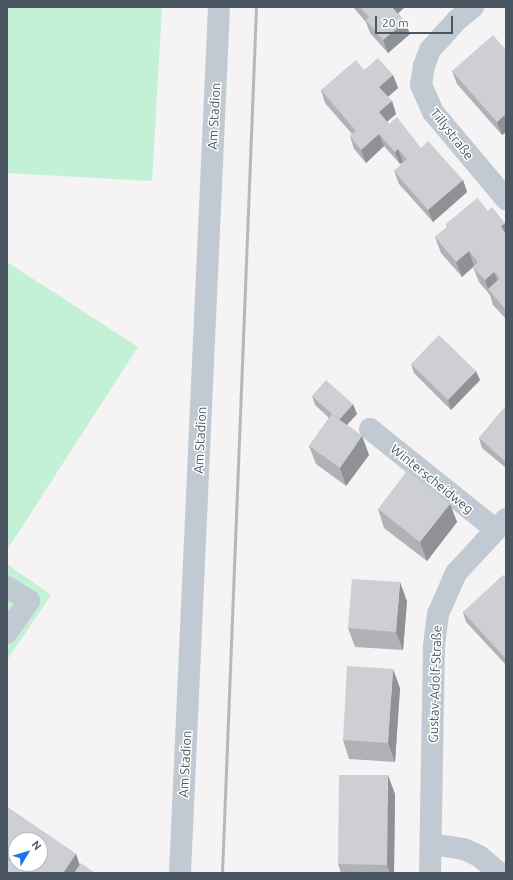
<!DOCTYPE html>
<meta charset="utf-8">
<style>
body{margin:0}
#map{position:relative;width:513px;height:880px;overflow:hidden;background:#f5f3f3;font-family:Ubuntu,sans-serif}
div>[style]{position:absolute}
.green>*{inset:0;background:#c3f1d5}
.minor>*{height:22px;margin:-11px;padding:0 11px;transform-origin:11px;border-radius:11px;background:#c1cad2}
.rail>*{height:3px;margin:-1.5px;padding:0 1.5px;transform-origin:1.5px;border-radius:1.5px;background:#b5b8bd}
.wall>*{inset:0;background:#b0b2b7}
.shaded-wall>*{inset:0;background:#909195}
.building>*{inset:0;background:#cdcfd5}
span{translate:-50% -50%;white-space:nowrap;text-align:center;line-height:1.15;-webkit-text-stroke:3px #fff;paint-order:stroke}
.street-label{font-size:13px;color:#4a5661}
.frame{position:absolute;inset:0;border:8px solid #4a5661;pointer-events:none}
.north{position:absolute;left:8px;top:832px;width:40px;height:40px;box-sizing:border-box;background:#fff;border:1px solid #b7bbc0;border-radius:50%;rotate:52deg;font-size:11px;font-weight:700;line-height:16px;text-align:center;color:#4a5661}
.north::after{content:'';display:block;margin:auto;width:14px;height:18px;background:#1a73e8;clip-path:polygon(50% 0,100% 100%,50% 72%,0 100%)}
.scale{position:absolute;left:375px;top:16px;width:78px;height:18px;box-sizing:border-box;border:2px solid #4a5661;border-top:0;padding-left:5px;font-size:12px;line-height:14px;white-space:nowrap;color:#4a5661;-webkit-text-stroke:3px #fff;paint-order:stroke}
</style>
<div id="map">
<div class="green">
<div style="clip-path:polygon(7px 7px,162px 7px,152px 181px,7px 173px)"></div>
<div style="clip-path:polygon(7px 262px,138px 347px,7px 550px)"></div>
<div style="clip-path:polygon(7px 564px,51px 595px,7px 660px)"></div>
</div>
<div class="minor">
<div style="left:473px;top:7px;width:21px;rotate:141deg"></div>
<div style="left:457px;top:20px;width:40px;rotate:132deg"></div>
<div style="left:430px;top:50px;width:17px;rotate:111deg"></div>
<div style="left:424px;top:66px;width:19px;rotate:99deg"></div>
<div style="left:421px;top:85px;width:30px;rotate:66deg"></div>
<div style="left:433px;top:112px;width:114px;rotate:50deg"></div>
<div style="left:370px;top:429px;width:160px;rotate:38.7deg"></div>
<div style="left:7px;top:587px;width:26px;rotate:32deg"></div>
<div style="left:29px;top:601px;width:39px;rotate:125deg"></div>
<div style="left:432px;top:844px;width:32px;rotate:9deg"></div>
<div style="left:464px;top:849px;width:17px;rotate:25deg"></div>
<div style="left:479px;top:856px;width:26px;rotate:40deg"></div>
<div style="left:180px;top:873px;width:867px;rotate:-87.42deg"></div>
<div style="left:430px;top:873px;width:227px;rotate:-89deg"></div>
<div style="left:434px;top:646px;width:32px;rotate:-83deg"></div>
<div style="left:438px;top:614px;width:45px;rotate:-66.3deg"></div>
<div style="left:456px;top:573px;width:74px;rotate:-47.2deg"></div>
</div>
<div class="rail">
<div style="left:222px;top:873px;width:867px;rotate:-87.75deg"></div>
</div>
<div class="wall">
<div style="clip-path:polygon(353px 7px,405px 7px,398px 13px,405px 22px,410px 34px,388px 53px,370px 33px,366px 22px)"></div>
<div style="clip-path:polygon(506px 50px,506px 132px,502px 135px,457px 84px,452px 71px)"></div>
<div style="clip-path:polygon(364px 70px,393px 75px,398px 88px,388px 97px,392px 101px,396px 114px,387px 122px,389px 124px,463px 180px,467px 192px,433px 222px,399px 184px,394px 171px,404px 162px,403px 162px,400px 164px,384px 146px,366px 163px,354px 149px,350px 136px,352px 134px,325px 103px,321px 90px)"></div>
<div style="clip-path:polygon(446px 224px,506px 225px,506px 319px,493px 305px,490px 295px,479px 282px,473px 267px,462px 277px,441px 253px,435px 237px,447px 227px)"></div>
<div style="clip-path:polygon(411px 364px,480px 380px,451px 410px,414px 373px)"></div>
<div style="clip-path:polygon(312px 396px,357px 414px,347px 425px,362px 436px,369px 455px,346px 486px,316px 464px,309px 446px,329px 418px,315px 405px)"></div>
<div style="clip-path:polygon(506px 406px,506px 468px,482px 448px,479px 438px)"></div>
<div style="clip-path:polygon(450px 504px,457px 522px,427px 561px,384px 528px,378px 509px)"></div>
<div style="clip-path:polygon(506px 578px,506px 665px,466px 622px,463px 612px)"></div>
<div style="clip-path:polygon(407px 601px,403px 650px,355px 647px,348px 628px)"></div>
<div style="clip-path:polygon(400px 688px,395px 762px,349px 759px,343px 740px)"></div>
<div style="clip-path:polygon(395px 794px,394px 873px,341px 873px,338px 864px)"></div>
<div style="clip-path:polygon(evenodd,7px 807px,76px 854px,80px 865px,95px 873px,7px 873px,7px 807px,16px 840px,40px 864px,16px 864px,16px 840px)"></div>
</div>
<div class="shaded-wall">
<div style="clip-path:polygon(391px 7px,405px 7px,394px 17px)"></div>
<div style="clip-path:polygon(405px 22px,410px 34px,388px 53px,383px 40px)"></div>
<div style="clip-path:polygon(393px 75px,398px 88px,384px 100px,379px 87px)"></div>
<div style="clip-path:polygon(392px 101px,396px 114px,383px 125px,379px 112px)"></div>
<div style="clip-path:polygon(506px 114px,506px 132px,502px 135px,497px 122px)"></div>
<div style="clip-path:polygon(379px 134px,384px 146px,366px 163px,361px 150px)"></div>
<div style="clip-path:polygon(398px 149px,403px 162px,400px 164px,395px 152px)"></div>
<div style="clip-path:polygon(463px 180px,467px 192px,433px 222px,428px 210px)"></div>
<div style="clip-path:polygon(505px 223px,506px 225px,506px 239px,501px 226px)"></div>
<div style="clip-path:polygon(469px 251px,474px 266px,462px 277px,456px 262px)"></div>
<div style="clip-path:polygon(494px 272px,500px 287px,488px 289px,485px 280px)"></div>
<div style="clip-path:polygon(476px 371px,480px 380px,451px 410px,448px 400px)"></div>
<div style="clip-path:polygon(353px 404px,357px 414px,342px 430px,339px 420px)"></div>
<div style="clip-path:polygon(362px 436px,369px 455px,346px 486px,340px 468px)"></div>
<div style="clip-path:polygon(450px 504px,457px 522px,427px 561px,420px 542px)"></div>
<div style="clip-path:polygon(400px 582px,407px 601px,403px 650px,396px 632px)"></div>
<div style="clip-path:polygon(393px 669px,400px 688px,395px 762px,388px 743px)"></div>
<div style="clip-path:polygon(388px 775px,395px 794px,394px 873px,390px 873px,387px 865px)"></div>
<div style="clip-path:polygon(76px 854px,80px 867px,76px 873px,63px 873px)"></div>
</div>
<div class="building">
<div style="clip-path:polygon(360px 7px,392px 7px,405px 22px,383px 40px,366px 20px,369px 17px)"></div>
<div style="clip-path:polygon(493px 35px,506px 50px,506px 114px,497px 122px,452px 71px)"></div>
<div style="clip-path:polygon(378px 58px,393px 75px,379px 87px,392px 101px,379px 112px,389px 124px,397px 117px,421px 148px,428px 141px,463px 180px,428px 210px,394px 171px,407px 159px,398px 149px,395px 152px,379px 134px,361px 150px,350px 136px,356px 131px,321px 90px,356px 60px,364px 70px)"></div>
<div style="clip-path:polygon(477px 198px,488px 211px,492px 207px,505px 223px,501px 226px,506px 234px,506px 310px,488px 289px,500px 278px,494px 272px,485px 280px,473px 267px,478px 262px,469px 251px,456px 262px,435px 237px,448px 226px,446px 224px)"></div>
<div style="clip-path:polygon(439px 335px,476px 371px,448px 400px,411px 364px)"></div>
<div style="clip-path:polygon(326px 380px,353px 404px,340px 419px,332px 414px,312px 396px)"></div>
<div style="clip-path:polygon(506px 406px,506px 462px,479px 438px)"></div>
<div style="clip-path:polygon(332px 414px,362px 436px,340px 468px,309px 446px)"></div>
<div style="clip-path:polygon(407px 471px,450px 504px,420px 542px,378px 509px)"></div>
<div style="clip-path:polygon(503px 575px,506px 578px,506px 659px,463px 612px)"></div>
<div style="clip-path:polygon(352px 579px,400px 582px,396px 632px,348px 628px)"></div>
<div style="clip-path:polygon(347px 666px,393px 669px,388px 743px,343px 740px)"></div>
<div style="clip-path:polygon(339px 775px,388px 775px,387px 865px,338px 864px)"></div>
<div style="clip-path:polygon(7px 807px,76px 854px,63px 873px,31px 873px,18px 864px,40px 864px,40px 840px,16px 840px,16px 863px,7px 857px)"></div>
<div style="clip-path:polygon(7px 859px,28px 873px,7px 873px)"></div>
<div style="clip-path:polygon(81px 863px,95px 873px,74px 873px)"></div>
</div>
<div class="street-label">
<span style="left:214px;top:116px;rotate:-87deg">Am Stadion</span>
<span style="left:452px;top:134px;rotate:52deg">Tillystraße</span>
<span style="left:200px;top:440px;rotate:-87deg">Am Stadion</span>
<span style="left:432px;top:479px;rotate:39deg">Winterscheidweg</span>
<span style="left:435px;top:684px;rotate:-88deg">Gustav-Adolf-Straße</span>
<span style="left:185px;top:764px;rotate:-87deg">Am Stadion</span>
</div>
<div class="frame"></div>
<div class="north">N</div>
<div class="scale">20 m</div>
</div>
